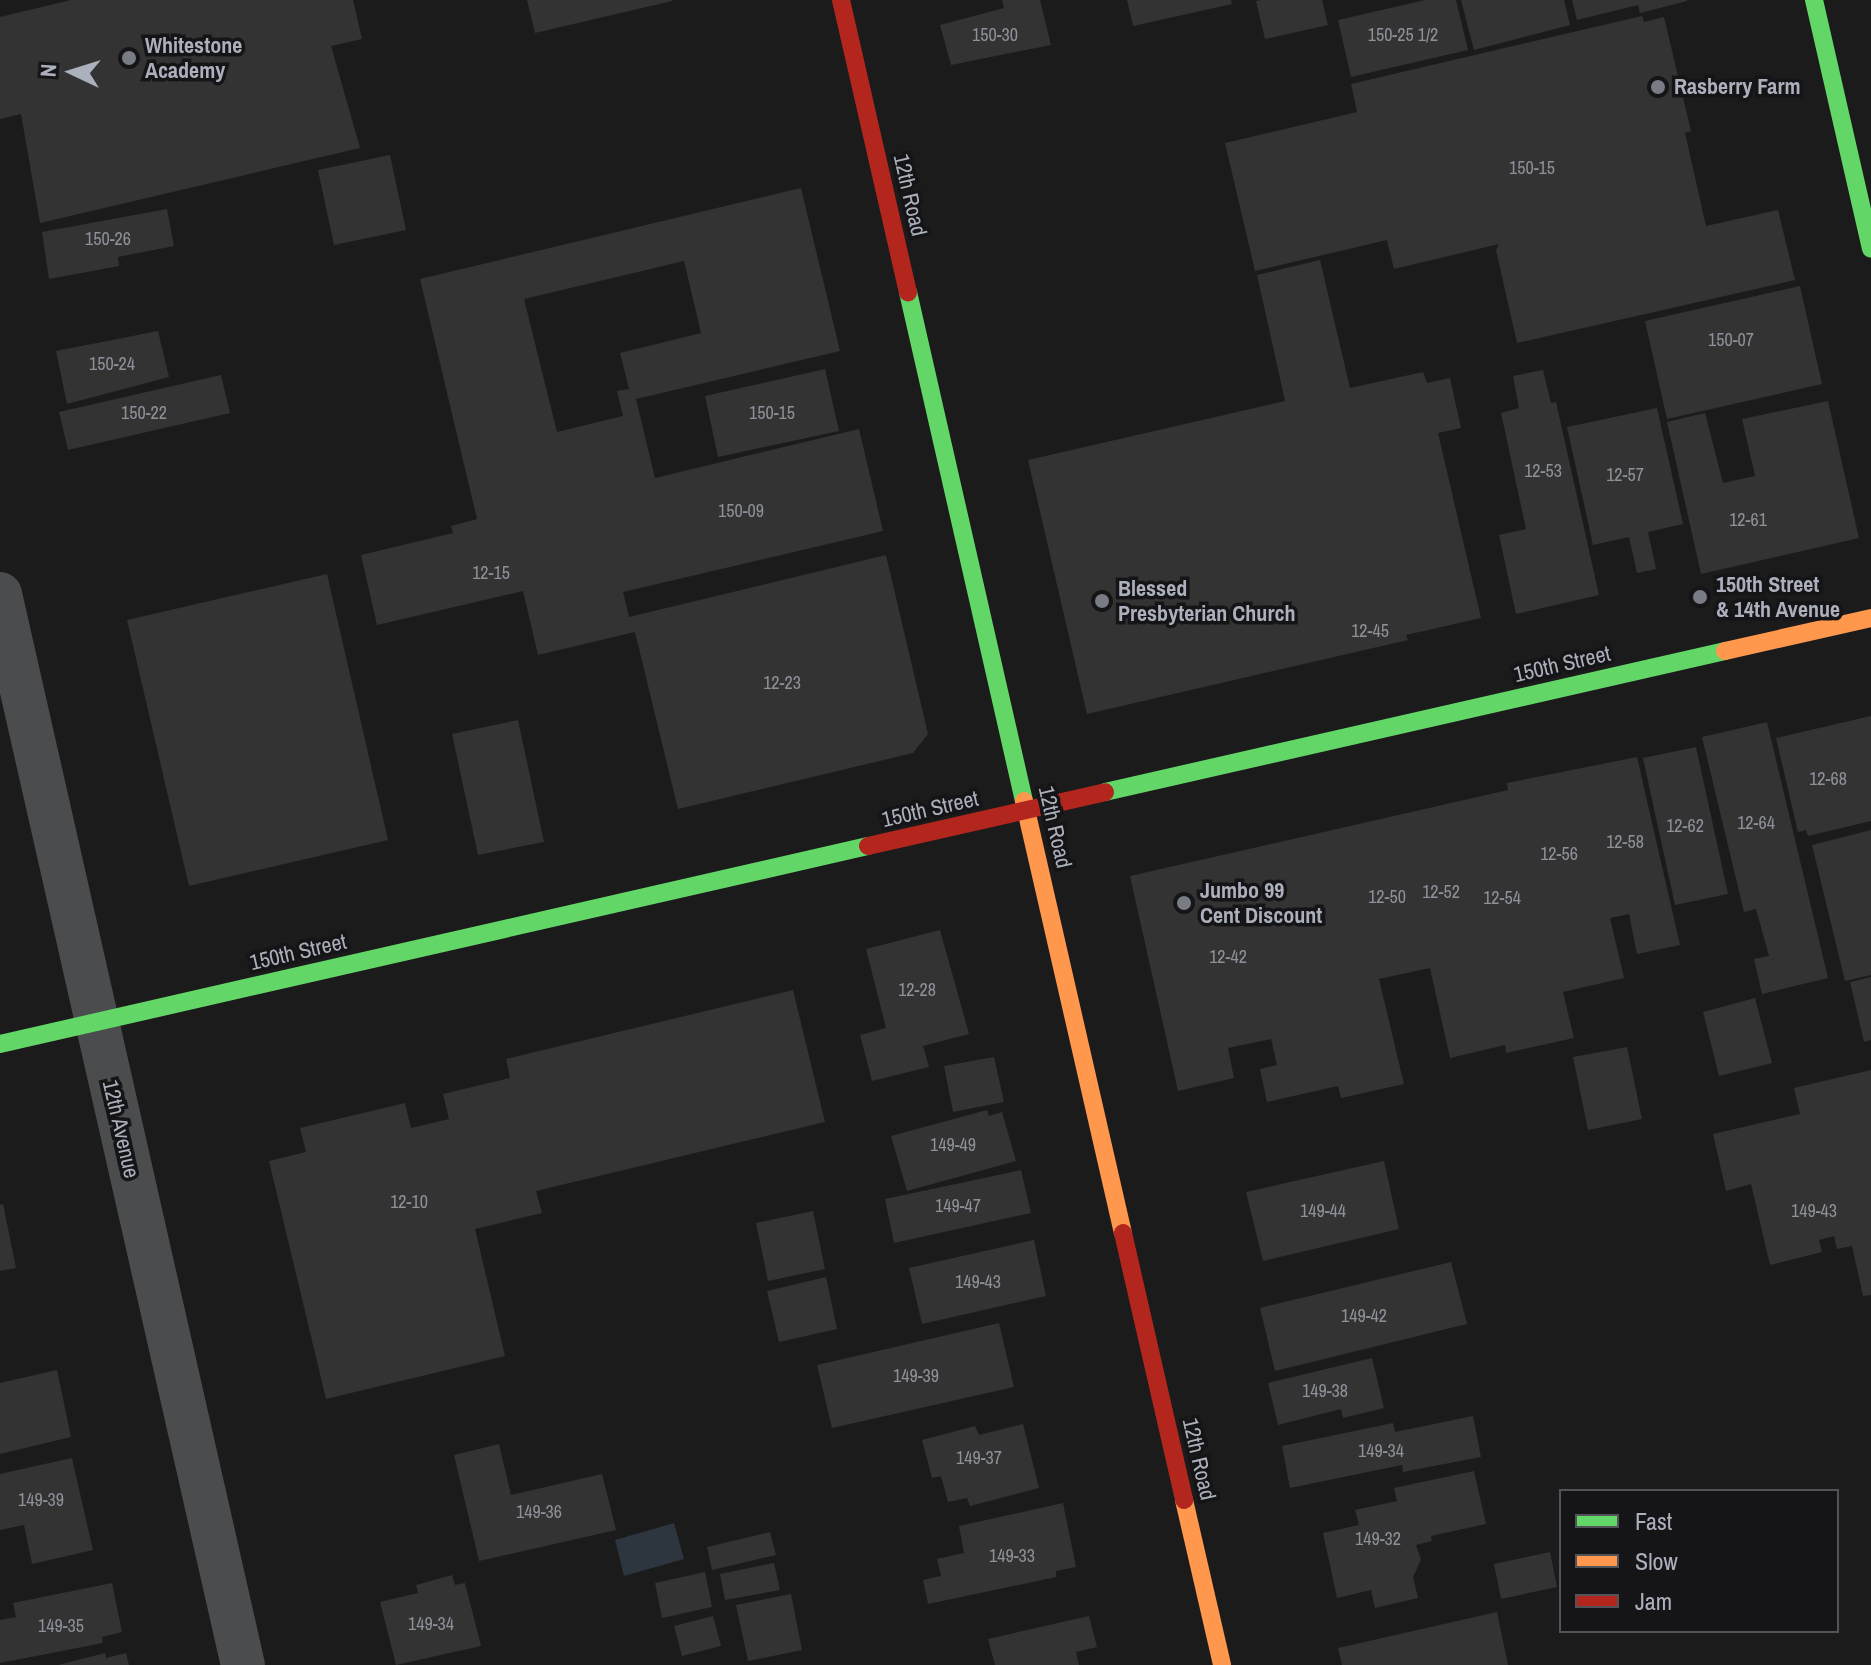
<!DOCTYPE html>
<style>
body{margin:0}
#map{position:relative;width:1871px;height:1665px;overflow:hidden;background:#1b1b1b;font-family:"Archivo Narrow",sans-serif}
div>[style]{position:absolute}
.water>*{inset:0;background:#2d353e}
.building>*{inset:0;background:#333}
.street>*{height:44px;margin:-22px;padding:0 22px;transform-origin:22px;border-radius:22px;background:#4b4c4e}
.fast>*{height:18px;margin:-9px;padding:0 9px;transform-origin:9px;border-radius:9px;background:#63d668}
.slow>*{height:18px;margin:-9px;padding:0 9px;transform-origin:9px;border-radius:9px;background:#ff974d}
.jam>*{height:18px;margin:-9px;padding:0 9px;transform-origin:9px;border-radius:9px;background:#b3261e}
.dots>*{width:22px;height:22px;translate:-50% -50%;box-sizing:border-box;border:4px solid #151517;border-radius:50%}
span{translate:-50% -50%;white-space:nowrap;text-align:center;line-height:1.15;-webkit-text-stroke:7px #151517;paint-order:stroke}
.number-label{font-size:18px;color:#8e919a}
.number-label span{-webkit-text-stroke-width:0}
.poi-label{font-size:22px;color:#acb0bc;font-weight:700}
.left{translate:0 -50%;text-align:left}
.street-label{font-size:22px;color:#acb0bc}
.legend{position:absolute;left:1559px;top:1489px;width:280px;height:144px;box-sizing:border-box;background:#151517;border:2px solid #515359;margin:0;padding:10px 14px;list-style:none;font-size:24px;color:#acb0bc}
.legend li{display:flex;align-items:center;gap:16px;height:40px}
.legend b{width:40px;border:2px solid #515359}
.north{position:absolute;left:32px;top:32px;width:80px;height:80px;-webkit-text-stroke:6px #151517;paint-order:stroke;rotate:274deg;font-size:22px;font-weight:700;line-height:32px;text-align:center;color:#acb0bc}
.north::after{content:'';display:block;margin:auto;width:28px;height:36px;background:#acb0bc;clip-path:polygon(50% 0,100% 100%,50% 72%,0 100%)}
</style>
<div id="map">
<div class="water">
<div style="clip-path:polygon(674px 1523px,684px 1559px,624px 1576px,615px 1540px)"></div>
</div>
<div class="building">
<div style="clip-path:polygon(71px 0,353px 0,362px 39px,331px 46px,360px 148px,40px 223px,21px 114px,0 119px,0 17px)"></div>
<div style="clip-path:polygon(527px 0,672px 0,672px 1px,535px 33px)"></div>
<div style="clip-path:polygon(1002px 0,1040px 0,1051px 45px,951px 65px,940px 25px,1004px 8px)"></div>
<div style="clip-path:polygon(1127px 0,1231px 0,1232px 4px,1133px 26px)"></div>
<div style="clip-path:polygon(1261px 0,1322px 0,1328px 25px,1265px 39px,1256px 1px)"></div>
<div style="clip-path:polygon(1425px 0,1456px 0,1468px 50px,1351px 77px,1338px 20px)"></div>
<div style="clip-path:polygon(1461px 0,1564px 0,1570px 25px,1474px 50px)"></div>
<div style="clip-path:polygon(1572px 0,1687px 0,1687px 1px,1640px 13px,1638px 5px,1577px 20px)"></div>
<div style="clip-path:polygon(1642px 16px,1644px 22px,1664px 17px,1691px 131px,1685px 133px,1706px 226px,1778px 210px,1795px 280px,1517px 343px,1496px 250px,1499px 244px,1394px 269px,1387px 240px,1255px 271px,1225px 143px,1357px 112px,1351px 84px)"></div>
<div style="clip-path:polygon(390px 155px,406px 230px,334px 245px,318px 170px)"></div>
<div style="clip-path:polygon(evenodd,801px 188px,840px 351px,636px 399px,655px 478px,859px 429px,883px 531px,623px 592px,629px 617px,886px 555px,928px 734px,913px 753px,678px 809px,635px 632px,538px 655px,523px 591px,377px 625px,361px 555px,453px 533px,451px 526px,477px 519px,420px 279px,801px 188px,684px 261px,701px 333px,620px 353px,629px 389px,617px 391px,623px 416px,557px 432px,524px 299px,684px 261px)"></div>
<div style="clip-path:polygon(167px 209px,174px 246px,118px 257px,119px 266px,49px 279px,42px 232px)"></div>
<div style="clip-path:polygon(1320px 260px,1350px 388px,1423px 372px,1427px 383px,1450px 378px,1461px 428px,1438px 433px,1481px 618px,1406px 635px,1408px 640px,1087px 714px,1028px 460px,1285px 401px,1257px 275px)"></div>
<div style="clip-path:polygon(1800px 286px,1822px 384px,1667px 419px,1645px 321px)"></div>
<div style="clip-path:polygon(158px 331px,169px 377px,67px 404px,56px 351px)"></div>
<div style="clip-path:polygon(825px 369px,839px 431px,718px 457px,705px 396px)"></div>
<div style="clip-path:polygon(1543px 370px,1551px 403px,1556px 402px,1599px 595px,1516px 614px,1499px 535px,1526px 529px,1501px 413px,1519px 408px,1513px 376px)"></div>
<div style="clip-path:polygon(221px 375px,230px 413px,68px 450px,59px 412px)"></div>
<div style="clip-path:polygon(1828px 401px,1859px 538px,1701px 574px,1667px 422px,1705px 413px,1723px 483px,1755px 476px,1742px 419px)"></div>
<div style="clip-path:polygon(1657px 408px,1683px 524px,1648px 532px,1656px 569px,1637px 573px,1629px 537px,1593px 545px,1567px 427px)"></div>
<div style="clip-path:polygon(327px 574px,388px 840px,189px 886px,127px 620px)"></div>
<div style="clip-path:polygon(1871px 716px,1871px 821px,1808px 836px,1806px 830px,1798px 832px,1776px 738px)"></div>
<div style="clip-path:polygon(518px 720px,544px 842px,478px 855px,452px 734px)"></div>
<div style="clip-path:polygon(1767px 722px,1828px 978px,1762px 994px,1754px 959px,1769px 956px,1756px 909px,1744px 912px,1702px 737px)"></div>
<div style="clip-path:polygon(1696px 747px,1728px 894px,1675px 905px,1643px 758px)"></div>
<div style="clip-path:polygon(1637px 757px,1680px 945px,1637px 954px,1629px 914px,1610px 918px,1624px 978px,1563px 992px,1574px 1038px,1506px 1053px,1505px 1045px,1450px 1058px,1430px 968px,1379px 979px,1404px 1084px,1341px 1098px,1338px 1086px,1267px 1102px,1260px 1069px,1277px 1065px,1271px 1039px,1228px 1048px,1234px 1078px,1178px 1091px,1130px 876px,1508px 790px,1507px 783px)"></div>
<div style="clip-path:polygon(1871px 830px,1871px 975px,1845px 981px,1812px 845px)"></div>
<div style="clip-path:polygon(940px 930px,969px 1034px,923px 1046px,929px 1067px,872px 1081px,860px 1035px,886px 1028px,866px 949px)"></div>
<div style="clip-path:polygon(1871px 977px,1871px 1040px,1864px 1042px,1850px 982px)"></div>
<div style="clip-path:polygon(793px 990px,825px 1122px,536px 1191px,542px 1213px,475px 1229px,505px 1356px,326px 1399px,269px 1161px,306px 1152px,300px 1128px,405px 1103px,411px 1128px,449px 1119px,443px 1094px,510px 1078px,506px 1059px)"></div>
<div style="clip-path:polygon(1755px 998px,1772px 1063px,1719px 1076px,1703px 1012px)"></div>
<div style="clip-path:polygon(1627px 1047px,1642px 1119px,1588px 1130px,1573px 1057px)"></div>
<div style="clip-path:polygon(994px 1057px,1004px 1102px,953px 1112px,944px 1066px)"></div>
<div style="clip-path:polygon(1871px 1070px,1871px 1295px,1863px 1296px,1852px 1246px,1837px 1249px,1834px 1236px,1819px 1240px,1822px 1252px,1770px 1265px,1751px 1184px,1726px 1191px,1713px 1134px,1800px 1114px,1794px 1088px)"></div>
<div style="clip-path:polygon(987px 1110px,989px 1116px,1002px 1112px,1016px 1161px,907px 1191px,891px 1136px)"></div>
<div style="clip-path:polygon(1384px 1161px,1399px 1229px,1263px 1261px,1246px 1192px)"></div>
<div style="clip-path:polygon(1021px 1170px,1031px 1213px,894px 1243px,885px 1199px)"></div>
<div style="clip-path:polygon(3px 1204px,16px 1268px,0 1271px,0 1205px)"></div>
<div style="clip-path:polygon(813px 1211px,825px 1269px,768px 1281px,756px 1223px)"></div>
<div style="clip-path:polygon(1034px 1240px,1046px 1296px,922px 1324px,909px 1268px)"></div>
<div style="clip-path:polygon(1451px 1262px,1467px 1324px,1275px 1371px,1260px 1308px)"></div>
<div style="clip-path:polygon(826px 1277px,837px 1329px,779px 1342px,767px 1291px)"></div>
<div style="clip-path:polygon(999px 1323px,1014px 1387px,832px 1428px,817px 1365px)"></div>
<div style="clip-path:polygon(1372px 1358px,1384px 1408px,1343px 1418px,1341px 1409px,1278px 1425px,1268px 1383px)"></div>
<div style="clip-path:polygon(57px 1370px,71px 1437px,0 1454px,0 1383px)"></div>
<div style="clip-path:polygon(1473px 1416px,1481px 1457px,1403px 1472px,1402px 1465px,1290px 1488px,1282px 1446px,1393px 1423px,1395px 1432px)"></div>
<div style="clip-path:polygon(1023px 1424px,1039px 1488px,970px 1506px,967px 1498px,948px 1502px,941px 1476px,932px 1478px,922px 1440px,975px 1426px,979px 1435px)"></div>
<div style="clip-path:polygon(499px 1444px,511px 1495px,602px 1474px,616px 1530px,479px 1561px,454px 1455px)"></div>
<div style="clip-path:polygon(72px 1458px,93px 1550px,32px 1564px,24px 1525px,0 1530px,0 1474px)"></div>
<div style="clip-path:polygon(1474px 1471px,1486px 1524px,1431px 1536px,1432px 1541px,1416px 1545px,1421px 1560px,1413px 1577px,1418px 1598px,1375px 1608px,1371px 1590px,1337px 1598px,1323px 1533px,1359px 1525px,1355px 1510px,1397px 1501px,1394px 1488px)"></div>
<div style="clip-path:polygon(1063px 1503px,1076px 1567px,1056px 1571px,1056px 1577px,928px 1604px,923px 1580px,941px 1576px,937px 1559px,964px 1553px,959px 1526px)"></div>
<div style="clip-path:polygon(770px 1532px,776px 1555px,712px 1570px,707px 1547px)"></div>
<div style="clip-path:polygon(1550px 1552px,1557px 1587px,1501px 1599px,1494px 1564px)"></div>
<div style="clip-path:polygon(774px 1563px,780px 1590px,725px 1600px,720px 1574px)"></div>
<div style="clip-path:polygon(705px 1572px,712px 1607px,662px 1618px,655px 1583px)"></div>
<div style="clip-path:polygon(452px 1575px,455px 1585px,465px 1583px,481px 1646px,396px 1665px,380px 1602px,418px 1593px,416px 1585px)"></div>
<div style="clip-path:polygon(112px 1583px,122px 1632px,102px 1637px,103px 1643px,0 1663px,0 1620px,16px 1617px,13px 1603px)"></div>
<div style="clip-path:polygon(791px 1594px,802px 1650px,748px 1661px,736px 1605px)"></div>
<div style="clip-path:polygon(1497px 1612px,1508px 1665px,1342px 1665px,1338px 1648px)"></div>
<div style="clip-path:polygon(713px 1616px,721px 1646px,682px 1656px,674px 1626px)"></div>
<div style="clip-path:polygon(1089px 1616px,1097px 1647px,1076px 1652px,1079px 1665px,995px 1665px,988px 1639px)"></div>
<div style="clip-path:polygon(105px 1653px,106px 1658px,126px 1653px,129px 1665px,58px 1665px)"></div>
</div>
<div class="street">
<div style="left:0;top:594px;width:1098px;rotate:77.22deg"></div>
</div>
<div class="fast">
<div style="left:1814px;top:0;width:255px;rotate:77.1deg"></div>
<div style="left:908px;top:292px;width:522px;rotate:77.16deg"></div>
<div style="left:1105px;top:792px;width:636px;rotate:-12.81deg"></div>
<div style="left:0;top:1044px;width:890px;rotate:-12.85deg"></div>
</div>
<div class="slow">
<div style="left:1725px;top:651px;width:150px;rotate:-12.7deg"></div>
<div style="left:1024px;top:801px;width:443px;rotate:77.1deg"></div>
<div style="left:1184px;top:1500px;width:169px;rotate:77deg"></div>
</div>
<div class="jam">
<div style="left:841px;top:0;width:300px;rotate:77.1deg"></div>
<div style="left:868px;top:846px;width:243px;rotate:-12.8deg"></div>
<div style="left:1123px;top:1233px;width:274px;rotate:77.1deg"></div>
</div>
<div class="dots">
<div style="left:129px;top:58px;background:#797c84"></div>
<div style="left:1658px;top:87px;background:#797c84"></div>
<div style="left:1700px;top:597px;background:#797c84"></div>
<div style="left:1102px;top:601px;background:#797c84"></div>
<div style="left:1184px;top:903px;background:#797c84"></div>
</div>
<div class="number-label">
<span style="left:995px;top:35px">150-30</span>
<span style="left:1403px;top:35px">150-25 1/2</span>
<span style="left:1532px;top:168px">150-15</span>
<span style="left:108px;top:239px">150-26</span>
<span style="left:1731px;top:340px">150-07</span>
<span style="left:112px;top:364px">150-24</span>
<span style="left:144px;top:413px">150-22</span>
<span style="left:772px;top:413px">150-15</span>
<span style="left:1543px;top:471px">12-53</span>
<span style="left:1625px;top:475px">12-57</span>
<span style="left:741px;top:511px">150-09</span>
<span style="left:1748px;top:520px">12-61</span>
<span style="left:491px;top:573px">12-15</span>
<span style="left:1370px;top:631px">12-45</span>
<span style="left:782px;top:683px">12-23</span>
<span style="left:1828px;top:779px">12-68</span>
<span style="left:1756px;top:823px">12-64</span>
<span style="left:1685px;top:826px">12-62</span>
<span style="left:1625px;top:842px">12-58</span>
<span style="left:1559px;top:854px">12-56</span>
<span style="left:1441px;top:892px">12-52</span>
<span style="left:1387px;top:897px">12-50</span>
<span style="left:1502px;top:898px">12-54</span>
<span style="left:1228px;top:957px">12-42</span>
<span style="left:917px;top:990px">12-28</span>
<span style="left:953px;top:1145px">149-49</span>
<span style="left:409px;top:1202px">12-10</span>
<span style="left:958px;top:1206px">149-47</span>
<span style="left:1323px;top:1211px">149-44</span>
<span style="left:1814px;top:1211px">149-43</span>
<span style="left:978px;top:1282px">149-43</span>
<span style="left:1364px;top:1316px">149-42</span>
<span style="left:916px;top:1376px">149-39</span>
<span style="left:1325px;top:1391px">149-38</span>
<span style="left:1381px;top:1451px">149-34</span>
<span style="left:979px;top:1458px">149-37</span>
<span style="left:41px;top:1500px">149-39</span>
<span style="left:539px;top:1512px">149-36</span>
<span style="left:1378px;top:1539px">149-32</span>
<span style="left:1012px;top:1556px">149-33</span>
<span style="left:431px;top:1624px">149-34</span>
<span style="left:61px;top:1626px">149-35</span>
</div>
<div class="poi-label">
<span class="left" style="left:145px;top:58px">Whitestone<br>Academy</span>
<span class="left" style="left:1674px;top:87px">Rasberry Farm</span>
<span class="left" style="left:1716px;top:597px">150th Street<br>&amp; 14th Avenue</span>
<span class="left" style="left:1118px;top:601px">Blessed<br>Presbyterian Church</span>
<span class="left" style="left:1200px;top:903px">Jumbo 99<br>Cent Discount</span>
</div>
<div class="street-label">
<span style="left:910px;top:195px;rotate:77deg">12th Road</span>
<span style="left:1562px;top:664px;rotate:-13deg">150th Street</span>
<span style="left:930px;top:809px;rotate:-13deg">150th Street</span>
<span style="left:1055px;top:827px;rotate:77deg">12th Road</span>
<span style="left:298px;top:952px;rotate:-13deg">150th Street</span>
<span style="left:121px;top:1129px;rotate:77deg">12th Avenue</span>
<span style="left:1199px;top:1459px;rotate:77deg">12th Road</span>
</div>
<ul class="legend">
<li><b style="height:10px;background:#63d668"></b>Fast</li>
<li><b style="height:10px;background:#ff974d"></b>Slow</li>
<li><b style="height:10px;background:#b3261e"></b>Jam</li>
</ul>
<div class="north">N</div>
</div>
